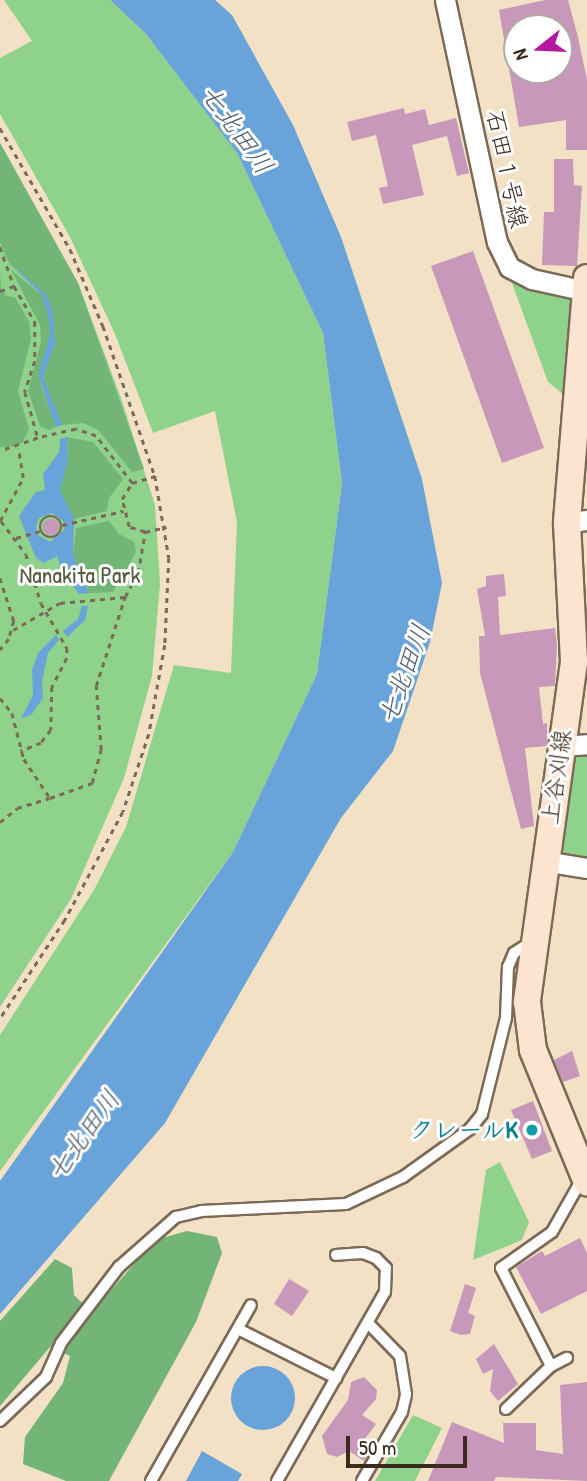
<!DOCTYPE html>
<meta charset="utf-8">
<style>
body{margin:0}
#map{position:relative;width:587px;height:1481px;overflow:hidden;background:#f2e1c5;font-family:"Patrick Hand","Klee One",sans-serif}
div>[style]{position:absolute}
.green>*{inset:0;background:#8fd28b}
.forest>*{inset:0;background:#73b477}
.water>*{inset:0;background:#68a4d9}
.round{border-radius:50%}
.building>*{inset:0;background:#c898ba}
.path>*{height:2.5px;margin-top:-1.25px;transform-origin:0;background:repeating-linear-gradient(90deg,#7b6a58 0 5px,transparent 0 10px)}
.path>.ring{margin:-1.25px;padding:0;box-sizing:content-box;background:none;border:2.5px solid #7b6a58;border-radius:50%}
.roads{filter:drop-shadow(2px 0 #7b6a58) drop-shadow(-2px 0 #7b6a58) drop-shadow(0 2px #7b6a58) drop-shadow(0 -2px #7b6a58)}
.lane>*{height:10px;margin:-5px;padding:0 5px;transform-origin:5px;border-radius:5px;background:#fff}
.street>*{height:19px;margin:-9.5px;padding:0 9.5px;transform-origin:9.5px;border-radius:9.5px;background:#fff}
.secondary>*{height:26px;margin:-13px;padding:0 13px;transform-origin:13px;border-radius:13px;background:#fde4d1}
.dots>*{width:19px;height:19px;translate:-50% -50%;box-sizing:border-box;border:4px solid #fff;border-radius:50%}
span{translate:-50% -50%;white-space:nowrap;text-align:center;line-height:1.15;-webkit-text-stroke:6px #fff;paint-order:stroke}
.street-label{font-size:24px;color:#3b2a1e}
.park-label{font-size:24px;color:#545c3f}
.culture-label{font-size:24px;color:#0d838f;font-weight:700}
.right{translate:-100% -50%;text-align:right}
.water-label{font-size:26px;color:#4d5b69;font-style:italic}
.north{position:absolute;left:503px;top:14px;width:70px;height:70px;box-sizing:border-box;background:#fff;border:2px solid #b1aaa5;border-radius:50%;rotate:252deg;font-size:19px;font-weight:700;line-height:28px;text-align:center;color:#3b2a1e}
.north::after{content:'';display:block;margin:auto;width:24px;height:32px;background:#b5179e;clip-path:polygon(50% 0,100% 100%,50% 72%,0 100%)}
.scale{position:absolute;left:346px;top:1436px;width:121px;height:32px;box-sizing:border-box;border:4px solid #3b2a1e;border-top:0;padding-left:9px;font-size:21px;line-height:24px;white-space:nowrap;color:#3b2a1e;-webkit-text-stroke:5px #fff;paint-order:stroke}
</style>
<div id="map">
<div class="green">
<div style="clip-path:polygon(4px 0,110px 0,146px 34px,237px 153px,323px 333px,342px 483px,317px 674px,233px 852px,0 1171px,0 1035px,94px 890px,126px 827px,174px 665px,231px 673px,237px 522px,215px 411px,153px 433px,115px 334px,70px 237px,0 114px,0 58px,32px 41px)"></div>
<div style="clip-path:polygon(0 143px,78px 283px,121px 398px,155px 505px,160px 584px,152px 676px,124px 778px,71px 899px,0 1007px)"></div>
<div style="clip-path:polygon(512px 283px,568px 292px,577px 303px,563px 394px,548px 382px)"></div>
<div style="clip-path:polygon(561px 746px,587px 746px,587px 866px,550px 860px)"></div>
<div style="clip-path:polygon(500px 1162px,529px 1222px,522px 1240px,473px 1260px,486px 1170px)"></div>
<div style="clip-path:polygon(413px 1415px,442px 1428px,415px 1481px,375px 1481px)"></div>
</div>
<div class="forest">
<div style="clip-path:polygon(0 143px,78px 283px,144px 469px,132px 472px,99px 431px,84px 423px,62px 425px,43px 377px,55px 344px,53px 313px,46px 294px,9px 263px,0 242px)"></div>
<div style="clip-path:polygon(11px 270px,42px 295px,48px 315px,50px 335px,40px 383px,56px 427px,49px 430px,40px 426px,28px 391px,41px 342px,40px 325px)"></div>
<div style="clip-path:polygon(0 273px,1px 288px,6px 296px,15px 297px,29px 322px,31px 339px,18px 391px,29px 429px,22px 443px,12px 447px,0 447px)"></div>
<div style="clip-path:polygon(67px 437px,93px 442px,123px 479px,109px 498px,107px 511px,74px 519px,65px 506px,60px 491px,68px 460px)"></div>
<div style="clip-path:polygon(109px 521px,119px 534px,134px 542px,136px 552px,113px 592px,89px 593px,73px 555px,76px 528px)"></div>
<div style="clip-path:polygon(187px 1231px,217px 1237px,222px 1253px,196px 1322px,109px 1481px,66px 1481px,23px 1464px,25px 1437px,63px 1383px,70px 1356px,50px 1347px,0 1406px,0 1321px,55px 1259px,72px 1268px,74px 1295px,92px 1312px,155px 1240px)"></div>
</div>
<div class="water">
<div style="clip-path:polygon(110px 0,215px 0,232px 15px,293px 125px,341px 237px,422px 479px,442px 583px,430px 642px,393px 751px,341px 818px,165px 1123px,0 1314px,0 1181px,233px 852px,317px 674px,342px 483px,323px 333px,237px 153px,146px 34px)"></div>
<div style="clip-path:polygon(9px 263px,46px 294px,53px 313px,55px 344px,43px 377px,62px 425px,56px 427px,38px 375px,50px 335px,48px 315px,42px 295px)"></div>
<div style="clip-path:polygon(evenodd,67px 437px,68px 460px,60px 491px,74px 519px,73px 555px,89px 593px,79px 594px,62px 572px,57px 556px,44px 563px,36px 558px,19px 516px,36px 492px,45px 490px,43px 474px,59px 452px,60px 439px,67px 437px,52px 513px,63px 521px,64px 530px,50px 542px,38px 535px,36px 526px,39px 518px,52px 513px)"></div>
<div style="clip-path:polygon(82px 606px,88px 606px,85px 620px,67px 637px,63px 631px,78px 619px)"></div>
<div style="clip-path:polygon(56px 635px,59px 640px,48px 653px,42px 681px,43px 698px,32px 714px,21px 719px,33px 695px,32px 670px,38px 653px)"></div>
<div class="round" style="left:231px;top:1366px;width:64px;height:64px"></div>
<div style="clip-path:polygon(202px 1451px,242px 1474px,238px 1481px,186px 1481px)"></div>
</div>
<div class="building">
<div style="clip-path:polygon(evenodd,545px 0,568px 0,578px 37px,587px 80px,587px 150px,566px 150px,566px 120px,519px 127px,499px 10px,545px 0,517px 28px,559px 28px,562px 70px,517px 70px,517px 28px)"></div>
<div style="clip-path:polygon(404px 108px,405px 114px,425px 109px,429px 125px,456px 118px,469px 173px,457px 176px,447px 136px,412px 145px,424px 195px,383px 204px,379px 188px,388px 186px,376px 135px,352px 141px,347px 122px)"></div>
<div style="clip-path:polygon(554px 159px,573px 159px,574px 185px,582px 186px,577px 266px,542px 265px,544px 212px,554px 212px)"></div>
<div style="clip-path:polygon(473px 251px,544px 448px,502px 463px,431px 266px)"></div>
<div class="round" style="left:43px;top:519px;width:16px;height:16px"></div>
<div style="clip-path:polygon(504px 574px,506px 596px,498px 597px,500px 635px,555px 628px,557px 645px,555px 686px,539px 687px,543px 724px,547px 723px,547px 746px,525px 748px,534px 826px,521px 829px,480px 673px,479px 636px,485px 636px,477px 589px,486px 586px,486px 576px)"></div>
<div style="clip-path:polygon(572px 1051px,580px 1076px,563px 1082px,554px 1060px)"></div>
<div style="clip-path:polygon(533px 1101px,552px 1151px,532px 1159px,511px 1110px)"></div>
<div style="clip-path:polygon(580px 1238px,587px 1253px,587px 1291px,541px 1314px,516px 1267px,542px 1251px,545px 1256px)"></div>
<div style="clip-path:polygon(289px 1279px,309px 1291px,292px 1316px,274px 1304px)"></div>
<div style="clip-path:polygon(465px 1284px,476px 1288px,468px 1313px,475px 1316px,470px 1334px,461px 1335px,450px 1331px)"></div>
<div style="clip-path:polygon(494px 1344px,518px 1384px,498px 1401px,490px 1391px,493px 1369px,483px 1374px,476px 1359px)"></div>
<div style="clip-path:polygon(364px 1377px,377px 1390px,376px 1399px,362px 1415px,376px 1424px,361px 1444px,371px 1450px,364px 1461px,349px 1451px,337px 1457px,327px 1454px,322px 1436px,348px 1400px,351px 1382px)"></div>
<div style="clip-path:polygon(587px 1382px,587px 1481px,496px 1477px,494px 1481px,428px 1481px,452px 1422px,504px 1443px,503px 1423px,536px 1423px,536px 1450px,563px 1454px,560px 1385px)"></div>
</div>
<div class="path">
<div style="left:0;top:128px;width:140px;rotate:60deg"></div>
<div style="left:70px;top:249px;width:84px;rotate:66.8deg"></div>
<div style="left:103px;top:326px;width:159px;rotate:70.9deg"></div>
<div style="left:155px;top:476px;width:83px;rotate:80.3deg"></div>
<div style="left:169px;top:558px;width:87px;rotate:92.6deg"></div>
<div style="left:165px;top:645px;width:90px;rotate:100.2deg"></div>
<div style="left:149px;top:734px;width:82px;rotate:108.4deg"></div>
<div style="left:123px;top:812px;width:123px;rotate:118.2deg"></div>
<div style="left:65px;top:920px;width:118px;rotate:123.3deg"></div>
<div style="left:0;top:247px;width:41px;rotate:70.3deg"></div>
<div style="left:0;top:291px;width:15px;rotate:-20deg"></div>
<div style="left:14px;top:286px;width:42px;rotate:59.7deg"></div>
<div style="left:35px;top:322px;width:39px;rotate:90deg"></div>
<div style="left:35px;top:361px;width:33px;rotate:108deg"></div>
<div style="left:25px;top:392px;width:48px;rotate:74.2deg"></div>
<div style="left:38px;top:438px;width:40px;rotate:161.1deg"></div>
<div style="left:132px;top:483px;width:24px;rotate:-17deg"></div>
<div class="ring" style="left:40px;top:516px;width:19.5px;height:19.5px"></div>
<div style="left:0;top:521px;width:49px;rotate:-61.9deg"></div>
<div style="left:23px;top:478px;width:30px;rotate:-99deg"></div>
<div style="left:1px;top:521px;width:41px;rotate:52.9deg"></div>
<div style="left:26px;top:554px;width:51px;rotate:73deg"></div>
<div style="left:41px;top:603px;width:52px;rotate:60deg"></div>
<div style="left:67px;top:648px;width:10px;rotate:90deg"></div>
<div style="left:67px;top:658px;width:33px;rotate:117deg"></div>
<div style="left:52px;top:687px;width:43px;rotate:91.3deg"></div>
<div style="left:51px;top:730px;width:16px;rotate:128deg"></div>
<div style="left:41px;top:743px;width:22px;rotate:158deg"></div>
<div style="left:62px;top:525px;width:63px;rotate:-12.9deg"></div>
<div style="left:145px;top:532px;width:22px;rotate:-13deg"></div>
<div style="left:16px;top:538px;width:25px;rotate:-16deg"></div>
<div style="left:0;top:578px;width:45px;rotate:72deg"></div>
<div style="left:14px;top:621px;width:19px;rotate:106deg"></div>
<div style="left:9px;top:639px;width:14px;rotate:129deg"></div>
<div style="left:13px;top:630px;width:54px;rotate:-29.9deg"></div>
<div style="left:60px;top:603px;width:65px;rotate:-5.3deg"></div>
<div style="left:125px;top:597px;width:27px;rotate:-62deg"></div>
<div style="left:138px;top:573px;width:42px;rotate:-80.3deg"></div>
<div style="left:145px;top:532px;width:17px;rotate:-163deg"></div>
<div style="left:129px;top:527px;width:29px;rotate:-104deg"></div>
<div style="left:122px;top:499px;width:19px;rotate:-58deg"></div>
<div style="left:132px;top:483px;width:59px;rotate:-127.5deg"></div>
<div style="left:96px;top:436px;width:21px;rotate:-161deg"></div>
<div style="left:76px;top:429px;width:39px;rotate:167deg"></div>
<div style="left:0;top:698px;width:19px;rotate:51deg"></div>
<div style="left:12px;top:713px;width:48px;rotate:75.4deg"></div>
<div style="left:24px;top:759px;width:47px;rotate:56.3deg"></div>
<div style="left:50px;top:798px;width:45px;rotate:-19.7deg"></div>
<div style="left:92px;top:783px;width:34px;rotate:-75deg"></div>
<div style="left:101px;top:750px;width:64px;rotate:-94.5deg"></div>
<div style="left:96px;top:686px;width:94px;rotate:-72deg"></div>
<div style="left:0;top:822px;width:22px;rotate:-39deg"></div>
<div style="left:17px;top:808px;width:34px;rotate:-17deg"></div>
</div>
<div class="roads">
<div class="lane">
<div style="left:238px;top:1329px;width:110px;rotate:26.6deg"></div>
<div style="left:551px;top:1366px;width:110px;rotate:-117deg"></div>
<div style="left:501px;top:1268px;width:62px;rotate:-35.2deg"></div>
<div style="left:552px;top:1232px;width:61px;rotate:-60.5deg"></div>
<div style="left:506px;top:1409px;width:62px;rotate:-43.7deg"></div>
<div style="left:551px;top:1366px;width:18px;rotate:-27deg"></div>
<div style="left:0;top:1421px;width:64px;rotate:-43.7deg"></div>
<div style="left:46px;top:1377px;width:37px;rotate:-66deg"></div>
<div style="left:61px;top:1343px;width:96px;rotate:-52.7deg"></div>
<div style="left:119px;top:1267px;width:76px;rotate:-41.3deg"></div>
<div style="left:176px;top:1217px;width:26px;rotate:-13deg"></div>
<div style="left:201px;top:1211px;width:145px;rotate:-2.8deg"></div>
<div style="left:346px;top:1204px;width:63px;rotate:-25.3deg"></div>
<div style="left:403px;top:1177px;width:82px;rotate:-35.6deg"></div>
<div style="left:470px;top:1129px;width:19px;rotate:-51deg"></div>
<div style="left:482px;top:1114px;width:99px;rotate:-76deg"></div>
<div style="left:506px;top:1018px;width:51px;rotate:-87.8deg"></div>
<div style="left:508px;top:967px;width:15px;rotate:-67deg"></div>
<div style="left:514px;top:953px;width:20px;rotate:-33deg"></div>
<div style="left:151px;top:1481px;width:202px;rotate:-60.4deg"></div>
<div style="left:277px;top:1481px;width:218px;rotate:-60.3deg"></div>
<div style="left:385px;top:1292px;width:24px;rotate:-88deg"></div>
<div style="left:386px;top:1268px;width:14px;rotate:-135deg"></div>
<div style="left:376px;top:1258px;width:14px;rotate:-159deg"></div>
<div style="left:363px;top:1253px;width:27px;rotate:176deg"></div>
<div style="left:362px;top:1481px;width:80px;rotate:-59.9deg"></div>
<div style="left:402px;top:1412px;width:18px;rotate:-77deg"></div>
<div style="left:406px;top:1394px;width:38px;rotate:-99deg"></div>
<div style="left:400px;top:1356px;width:46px;rotate:-134.1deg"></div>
</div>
<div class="street">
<div style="left:445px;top:0;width:248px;rotate:77.9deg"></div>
<div style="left:497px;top:242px;width:28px;rotate:64deg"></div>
<div style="left:509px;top:267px;width:26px;rotate:28deg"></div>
<div style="left:532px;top:279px;width:55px;rotate:12.5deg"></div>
<div style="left:567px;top:523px;width:20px;rotate:-9deg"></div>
<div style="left:561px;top:746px;width:26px;rotate:-4deg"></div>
<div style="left:544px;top:861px;width:44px;rotate:9.2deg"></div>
</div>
<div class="secondary">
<div style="left:587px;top:278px;width:246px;rotate:94.7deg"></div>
<div style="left:567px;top:523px;width:139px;rotate:87.1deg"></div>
<div style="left:574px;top:662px;width:343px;rotate:97.9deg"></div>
<div style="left:527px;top:1002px;width:48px;rotate:82.9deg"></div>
<div style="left:533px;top:1050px;width:143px;rotate:67.8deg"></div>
</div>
</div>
<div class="dots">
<div style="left:532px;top:1130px;background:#0f9aa8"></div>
</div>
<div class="street-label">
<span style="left:507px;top:169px;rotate:78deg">石田１号線</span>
<span style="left:556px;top:777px;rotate:-82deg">上谷刈線</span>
</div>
<div class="park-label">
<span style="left:80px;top:575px">Nanakita Park</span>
</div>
<div class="culture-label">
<span class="right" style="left:518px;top:1130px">クレールK</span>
</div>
<div class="water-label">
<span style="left:237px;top:129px;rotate:54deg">七北田川</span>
<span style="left:404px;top:674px;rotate:-70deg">七北田川</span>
<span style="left:83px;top:1135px;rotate:-54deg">七北田川</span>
</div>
<div class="north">N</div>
<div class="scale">50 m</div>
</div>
